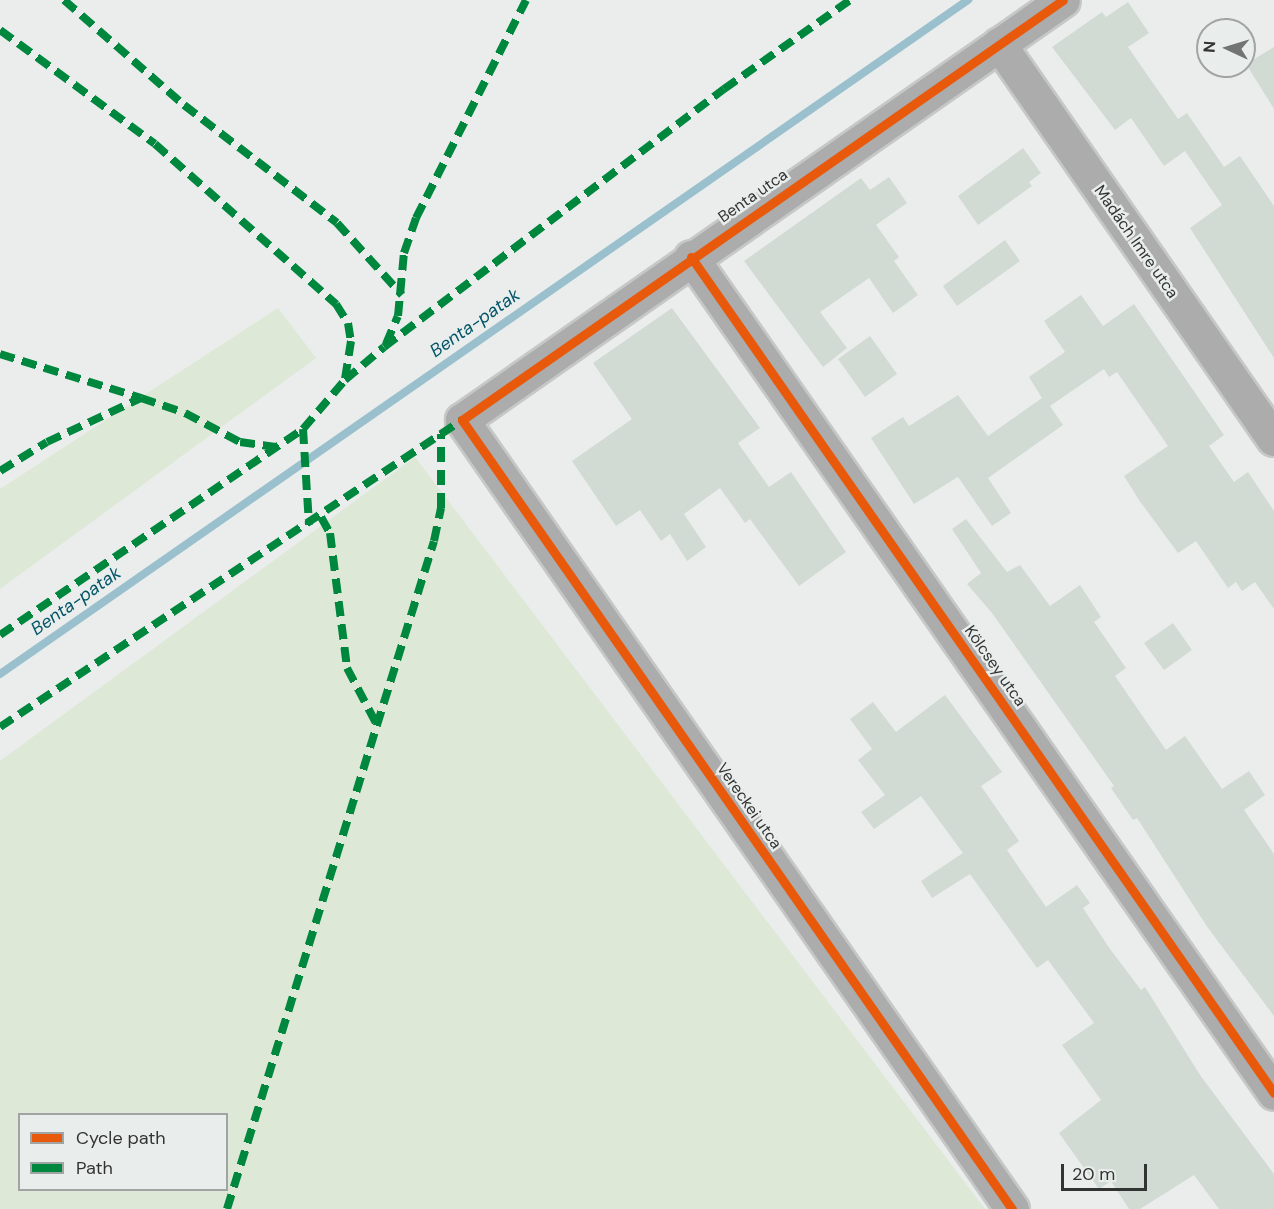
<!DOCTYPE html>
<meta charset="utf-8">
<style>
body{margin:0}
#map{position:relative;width:1274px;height:1209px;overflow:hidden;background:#eaedec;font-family:"DM Sans",sans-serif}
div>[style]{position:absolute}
.green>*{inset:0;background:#dde8d6}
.stream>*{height:8px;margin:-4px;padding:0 4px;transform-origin:4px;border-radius:4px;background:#9ac0cd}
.building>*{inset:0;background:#d1dbd4}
.roads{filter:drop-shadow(2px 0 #c6c7c7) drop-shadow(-2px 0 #c6c7c7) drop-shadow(0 2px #c6c7c7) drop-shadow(0 -2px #c6c7c7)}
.minor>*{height:33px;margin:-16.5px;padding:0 16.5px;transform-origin:16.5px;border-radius:16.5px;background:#abacab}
.quiet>*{height:8px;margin-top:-4px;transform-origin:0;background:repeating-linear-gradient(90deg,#00873e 0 15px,transparent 0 23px)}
.cycleway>*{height:9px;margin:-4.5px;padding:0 4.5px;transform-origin:4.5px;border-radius:4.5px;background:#e8590c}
span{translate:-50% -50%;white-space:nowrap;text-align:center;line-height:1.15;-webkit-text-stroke:5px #e9eeed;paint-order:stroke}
.street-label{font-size:16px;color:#323433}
.water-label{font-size:18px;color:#045468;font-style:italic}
.legend{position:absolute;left:18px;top:1113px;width:210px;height:78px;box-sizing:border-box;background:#e9eeed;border:2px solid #a0a4a3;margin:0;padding:8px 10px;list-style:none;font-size:18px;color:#323433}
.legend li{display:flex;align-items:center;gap:12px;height:30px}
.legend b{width:30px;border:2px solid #a0a4a3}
.north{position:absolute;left:1196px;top:18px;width:60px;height:60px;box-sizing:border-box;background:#e9eeed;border:2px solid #a0a4a3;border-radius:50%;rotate:274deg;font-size:16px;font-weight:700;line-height:24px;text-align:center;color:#323433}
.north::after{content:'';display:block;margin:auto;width:21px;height:27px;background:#727574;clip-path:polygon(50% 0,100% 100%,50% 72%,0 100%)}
.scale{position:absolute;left:1061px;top:1164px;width:86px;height:27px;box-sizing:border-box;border:3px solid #323433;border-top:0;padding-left:8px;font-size:18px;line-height:21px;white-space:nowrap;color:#323433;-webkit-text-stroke:4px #e9eeed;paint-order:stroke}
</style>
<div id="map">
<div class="green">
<div style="clip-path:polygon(278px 308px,316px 358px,0 589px,0 489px)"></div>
<div style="clip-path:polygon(evenodd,415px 457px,985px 1209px,0 1209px,0 761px,415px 457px,20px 1114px,226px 1114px,226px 1190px,20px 1190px,20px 1114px)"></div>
</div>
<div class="stream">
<div style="left:0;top:674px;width:1180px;rotate:-34.85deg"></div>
</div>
<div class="building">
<div style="clip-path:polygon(1128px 2px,1149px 33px,1128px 47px,1178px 119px,1187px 113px,1224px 167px,1240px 156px,1274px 206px,1274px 358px,1190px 228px,1222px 205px,1185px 151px,1164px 166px,1131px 118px,1115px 130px,1052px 47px,1102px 12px,1106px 17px)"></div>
<div style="clip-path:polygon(1274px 47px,1274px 109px,1246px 64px)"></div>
<div style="clip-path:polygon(1023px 148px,1041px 173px,1029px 182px,1032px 186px,978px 225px,958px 196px)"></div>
<div style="clip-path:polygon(889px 177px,907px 203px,876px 225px,899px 257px,894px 261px,918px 295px,893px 313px,869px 278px,820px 312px,847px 348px,823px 367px,744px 261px,861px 178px,870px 190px)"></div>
<div style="clip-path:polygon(1005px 240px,1020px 261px,957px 306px,943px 286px)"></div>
<div style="clip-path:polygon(1081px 295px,1103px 326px,1134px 304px,1224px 435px,1209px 446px,1234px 482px,1248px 472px,1274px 511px,1274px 609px,1255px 582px,1242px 591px,1236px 582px,1228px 588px,1196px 541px,1178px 553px,1139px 500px,1124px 476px,1168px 446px,1117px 372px,1109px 377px,1104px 369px,1050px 406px,1063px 425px,988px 478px,1011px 513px,992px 526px,958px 477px,914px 504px,871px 438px,903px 417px,909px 426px,958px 395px,988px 436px,1042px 398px,1029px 377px,1065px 352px,1044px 321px)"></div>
<div style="clip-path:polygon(672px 308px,760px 428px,738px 443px,769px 487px,791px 472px,846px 552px,799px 586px,750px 519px,745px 523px,720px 488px,684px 514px,706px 547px,687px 561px,670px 534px,661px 541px,640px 510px,616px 526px,572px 461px,632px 419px,593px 363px)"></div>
<div style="clip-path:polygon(870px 336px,897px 374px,865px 397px,838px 359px)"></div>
<div style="clip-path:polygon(966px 519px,1007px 572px,1020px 565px,1050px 606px,1080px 585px,1101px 617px,1094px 622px,1126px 668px,1115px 676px,1166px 750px,1185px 736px,1222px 789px,1249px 771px,1265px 795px,1244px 810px,1274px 854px,1274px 1016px,1208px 928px,1137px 818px,1133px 820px,1111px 788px,1114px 786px,992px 613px,967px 584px,981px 573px,952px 529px)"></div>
<div style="clip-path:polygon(1173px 623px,1192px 650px,1164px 670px,1144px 643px)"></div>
<div style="clip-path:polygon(945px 695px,1002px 772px,981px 786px,1019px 841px,1007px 850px,1046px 907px,1077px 885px,1090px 903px,1083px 908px,1110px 949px,1141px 990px,1145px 987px,1200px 1075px,1274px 1174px,1274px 1209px,1219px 1209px,1194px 1175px,1140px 1209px,1129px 1209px,1111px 1181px,1099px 1189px,1059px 1133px,1101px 1100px,1062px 1045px,1094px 1023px,1048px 960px,1037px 968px,970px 874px,932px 898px,921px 881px,963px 853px,921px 796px,874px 829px,861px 812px,885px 795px,858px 760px,872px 749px,850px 719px,873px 702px,896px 732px)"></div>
</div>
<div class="roads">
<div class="minor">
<div style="left:999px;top:44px;width:481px;rotate:55.2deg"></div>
<div style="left:691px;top:257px;width:1019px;rotate:55.11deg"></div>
<div style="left:1012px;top:1209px;width:962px;rotate:-124.88deg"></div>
<div style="left:462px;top:420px;width:733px;rotate:-34.95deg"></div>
</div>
</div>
<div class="quiet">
<div style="left:64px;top:0;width:159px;rotate:41.2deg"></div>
<div style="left:184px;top:105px;width:193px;rotate:37.6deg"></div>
<div style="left:337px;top:223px;width:97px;rotate:47.9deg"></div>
<div style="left:0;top:30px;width:192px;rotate:36.3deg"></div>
<div style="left:155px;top:144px;width:242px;rotate:41.5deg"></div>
<div style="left:336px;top:304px;width:22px;rotate:58deg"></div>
<div style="left:348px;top:323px;width:18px;rotate:81deg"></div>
<div style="left:351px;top:341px;width:39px;rotate:99deg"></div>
<div style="left:386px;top:344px;width:30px;rotate:-67deg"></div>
<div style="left:398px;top:316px;width:63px;rotate:-84.6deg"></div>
<div style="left:404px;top:253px;width:37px;rotate:-71deg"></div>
<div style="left:416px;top:218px;width:244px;rotate:-63.2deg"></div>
<div style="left:0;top:354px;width:148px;rotate:17.3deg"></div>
<div style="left:303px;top:429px;width:96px;rotate:86.4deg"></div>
<div style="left:0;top:471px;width:55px;rotate:-31.7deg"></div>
<div style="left:47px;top:442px;width:104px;rotate:-25.1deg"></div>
<div style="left:141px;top:398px;width:46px;rotate:18.8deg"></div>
<div style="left:185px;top:413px;width:62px;rotate:27.8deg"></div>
<div style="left:240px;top:442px;width:36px;rotate:8deg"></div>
<div style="left:321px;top:517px;width:18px;rotate:61deg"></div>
<div style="left:330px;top:533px;width:136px;rotate:82.8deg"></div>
<div style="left:347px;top:668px;width:64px;rotate:62.2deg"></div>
<div style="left:0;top:635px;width:366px;rotate:-34.2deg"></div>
<div style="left:303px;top:429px;width:65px;rotate:-49.4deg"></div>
<div style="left:345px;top:380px;width:51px;rotate:-40.2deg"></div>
<div style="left:384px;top:347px;width:427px;rotate:-37.2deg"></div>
<div style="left:724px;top:89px;width:154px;rotate:-35.2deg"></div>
<div style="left:0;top:727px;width:555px;rotate:-33.6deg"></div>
<div style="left:227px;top:1209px;width:699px;rotate:-72.78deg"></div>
<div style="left:434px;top:541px;width:34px;rotate:-78deg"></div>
<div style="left:441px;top:508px;width:74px;rotate:-90deg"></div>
</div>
<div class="cycleway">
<div style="left:691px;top:257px;width:1019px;rotate:55.11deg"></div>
<div style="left:1012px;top:1209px;width:962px;rotate:-124.88deg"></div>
<div style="left:462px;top:420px;width:733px;rotate:-34.95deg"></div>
</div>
<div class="street-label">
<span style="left:753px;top:196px;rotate:-35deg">Benta utca</span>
<span style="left:1136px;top:242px;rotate:55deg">Madách Imre utca</span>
<span style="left:995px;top:666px;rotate:55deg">Kölcsey utca</span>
<span style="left:749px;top:806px;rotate:55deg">Vereckei utca</span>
</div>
<div class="water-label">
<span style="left:475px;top:323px;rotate:-35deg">Benta-patak</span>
<span style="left:76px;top:601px;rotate:-35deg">Benta-patak</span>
</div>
<ul class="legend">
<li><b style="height:8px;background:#e8590c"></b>Cycle path</li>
<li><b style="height:8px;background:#00873e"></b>Path</li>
</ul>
<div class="north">N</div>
<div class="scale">20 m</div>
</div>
